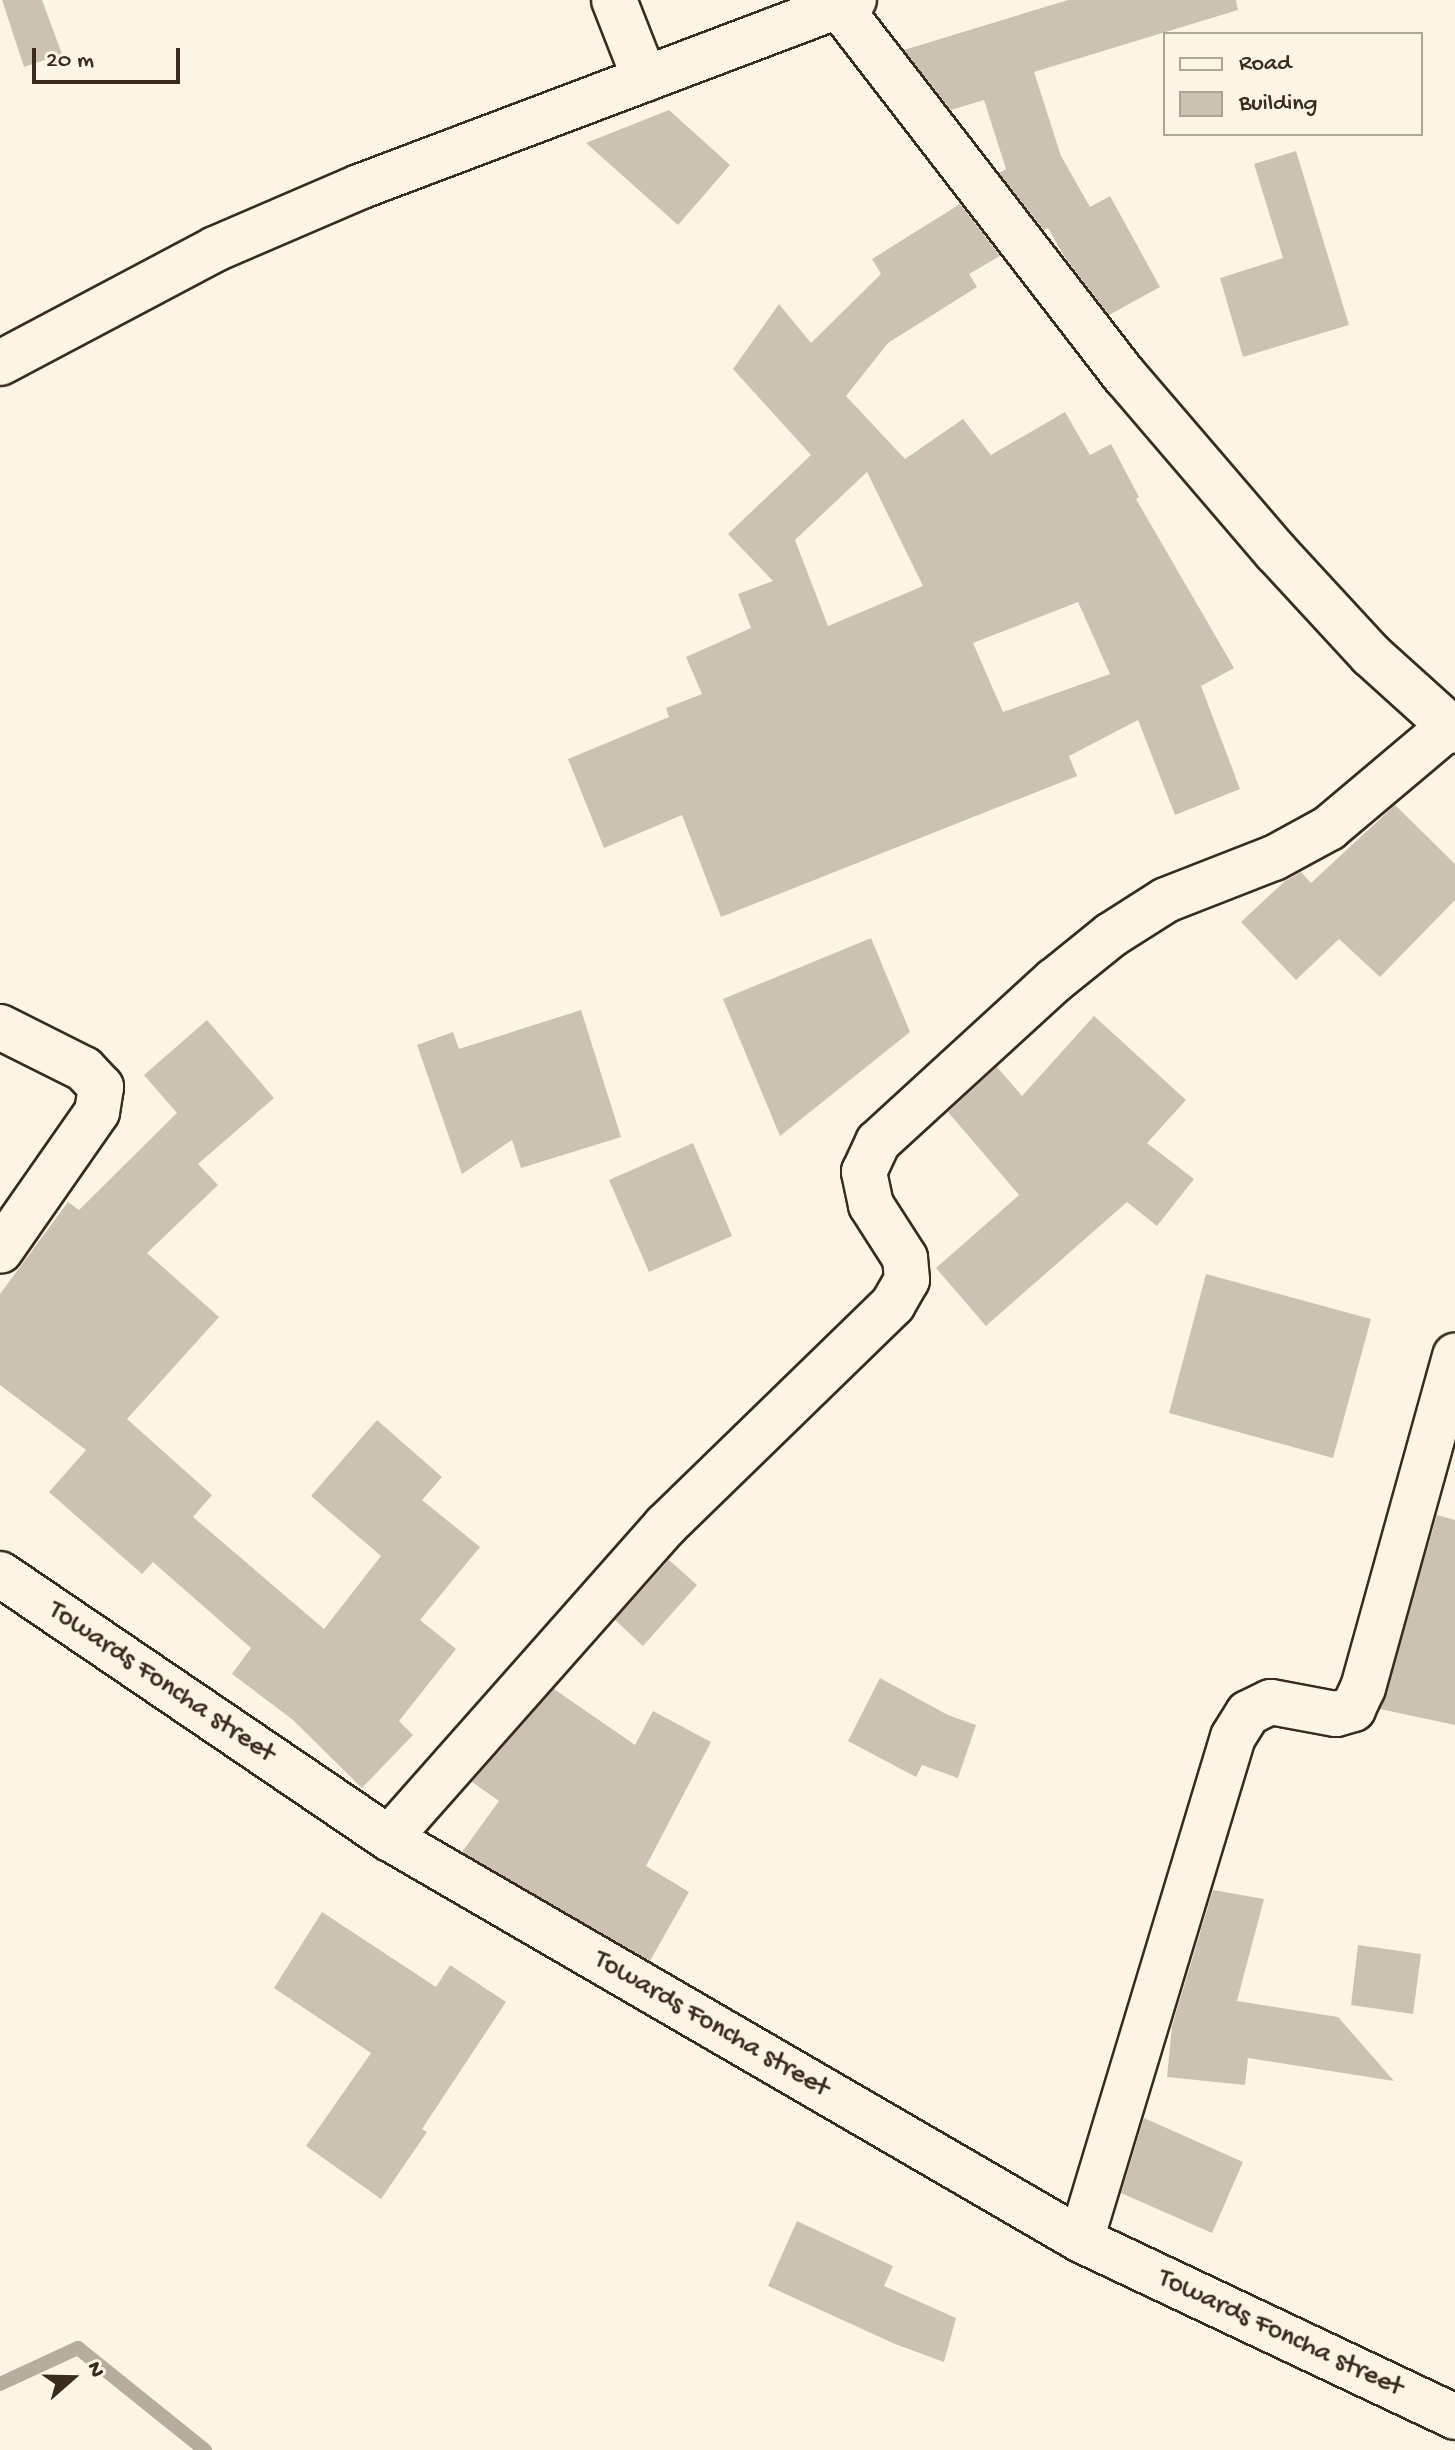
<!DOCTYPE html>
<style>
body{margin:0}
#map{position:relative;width:1455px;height:2450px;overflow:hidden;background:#fcf5e5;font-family:"Gochi Hand",sans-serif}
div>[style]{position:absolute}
.stream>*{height:14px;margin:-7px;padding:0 7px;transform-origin:7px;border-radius:7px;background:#b7ad9e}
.building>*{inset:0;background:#ccc2b3}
.roads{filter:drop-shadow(2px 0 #3b2a1e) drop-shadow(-2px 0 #3b2a1e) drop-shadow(0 2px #3b2a1e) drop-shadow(0 -2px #3b2a1e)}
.minor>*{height:44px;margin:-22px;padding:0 22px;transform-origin:22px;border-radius:22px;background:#fcf5e5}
.tertiary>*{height:44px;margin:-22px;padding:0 22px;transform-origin:22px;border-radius:22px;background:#fcf5e5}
span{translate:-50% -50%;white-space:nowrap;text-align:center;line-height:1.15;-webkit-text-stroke:8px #fcf5e5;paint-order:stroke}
.street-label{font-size:28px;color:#3b2a1e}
.legend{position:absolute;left:1163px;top:32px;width:260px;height:104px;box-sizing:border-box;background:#fcf5e5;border:2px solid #afa495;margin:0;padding:10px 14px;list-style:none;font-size:24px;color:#3b2a1e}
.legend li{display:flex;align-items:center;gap:16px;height:40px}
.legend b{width:40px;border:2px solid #afa495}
.north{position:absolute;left:32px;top:2338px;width:80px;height:80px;-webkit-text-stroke:6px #fcf5e5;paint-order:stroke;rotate:70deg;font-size:22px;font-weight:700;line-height:32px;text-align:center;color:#3b2a1e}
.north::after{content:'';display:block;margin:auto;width:28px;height:36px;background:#3b2a1e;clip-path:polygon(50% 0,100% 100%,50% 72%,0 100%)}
.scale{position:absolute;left:32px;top:48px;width:148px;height:36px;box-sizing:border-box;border:4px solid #3b2a1e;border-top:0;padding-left:10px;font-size:24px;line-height:28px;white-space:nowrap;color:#3b2a1e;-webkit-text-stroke:6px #fcf5e5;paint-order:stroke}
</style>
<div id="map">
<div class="stream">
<div style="left:0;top:2384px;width:86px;rotate:-24.8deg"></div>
<div style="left:78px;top:2348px;width:163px;rotate:38.8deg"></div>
</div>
<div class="building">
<div style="clip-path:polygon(2px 0,42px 0,62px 54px,24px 67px)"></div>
<div style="clip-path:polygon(1068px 0,1236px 0,1238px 10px,1034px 72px,1061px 156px,1090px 207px,1110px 196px,1160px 287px,1109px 315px,1064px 256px,1048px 228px,1044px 230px,999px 173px,1006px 169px,984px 100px,951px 110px,904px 50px)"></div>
<div style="clip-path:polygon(669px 110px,730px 165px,678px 225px,586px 143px)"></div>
<div style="clip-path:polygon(1296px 151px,1349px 325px,1243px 357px,1220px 278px,1283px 258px,1254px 164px)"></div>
<div style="clip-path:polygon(evenodd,960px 204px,1000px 256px,969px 274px,977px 287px,888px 343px,846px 396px,905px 459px,963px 419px,991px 455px,1065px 412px,1090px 455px,1111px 444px,1139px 497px,1136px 499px,1234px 668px,1201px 686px,1240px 789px,1175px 815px,1138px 720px,1069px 756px,1077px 776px,721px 917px,682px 815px,604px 848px,568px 759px,669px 717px,666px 708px,702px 694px,686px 657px,751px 628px,738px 594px,773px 581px,728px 534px,811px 455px,733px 369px,779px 304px,811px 343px,881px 274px,872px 259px,960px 204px,867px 472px,923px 586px,828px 626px,795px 540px,867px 472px,960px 204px,1078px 602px,1110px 674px,1003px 712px,973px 643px,1078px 602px)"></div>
<div style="clip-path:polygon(1395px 805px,1455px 864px,1455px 900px,1380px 977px,1339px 939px,1296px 980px,1241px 922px,1285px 881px,1301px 872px,1311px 883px)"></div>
<div style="clip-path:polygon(871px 938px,910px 1032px,780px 1136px,723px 999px)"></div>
<div style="clip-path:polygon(581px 1010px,621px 1137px,521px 1168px,512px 1140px,462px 1174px,417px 1045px,453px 1032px,459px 1049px)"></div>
<div style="clip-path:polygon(1094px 1016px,1186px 1100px,1147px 1143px,1194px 1179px,1157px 1226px,1127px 1202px,986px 1326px,936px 1268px,1019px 1195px,948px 1112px,997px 1067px,1022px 1096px)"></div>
<div style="clip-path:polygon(207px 1020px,274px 1098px,198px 1164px,218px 1185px,147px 1253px,219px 1317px,127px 1419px,212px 1495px,193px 1517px,324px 1629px,381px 1556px,311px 1496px,377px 1420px,442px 1477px,422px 1500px,480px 1547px,420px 1620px,456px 1649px,399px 1721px,413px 1735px,362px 1788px,293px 1720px,232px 1674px,251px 1648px,153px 1562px,142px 1574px,49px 1492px,86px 1450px,0 1385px,0 1294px,68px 1202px,79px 1210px,177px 1113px,144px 1075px)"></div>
<div style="clip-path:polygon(693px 1143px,732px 1236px,649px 1272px,609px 1180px)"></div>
<div style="clip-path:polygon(1206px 1274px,1371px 1319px,1333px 1458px,1169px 1413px)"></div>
<div style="clip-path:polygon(1437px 1515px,1455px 1520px,1455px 1725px,1380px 1709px)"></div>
<div style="clip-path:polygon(669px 1560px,697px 1585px,643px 1646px,615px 1620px)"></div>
<div style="clip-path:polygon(880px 1678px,948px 1715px,976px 1725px,958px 1778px,922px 1765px,916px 1777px,848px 1741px)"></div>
<div style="clip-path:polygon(554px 1689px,635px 1745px,653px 1711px,711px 1742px,646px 1866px,689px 1892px,650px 1961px,462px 1852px,499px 1801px,472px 1782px)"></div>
<div style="clip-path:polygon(1213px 1890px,1264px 1899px,1237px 2001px,1338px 2017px,1394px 2081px,1248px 2058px,1245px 2085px,1167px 2077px,1172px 2026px)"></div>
<div style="clip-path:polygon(322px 1912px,436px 1987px,450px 1965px,506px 2002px,422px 2129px,427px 2132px,381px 2199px,306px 2146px,371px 2053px,274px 1988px)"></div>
<div style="clip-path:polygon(1358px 1945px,1421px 1954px,1413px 2014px,1351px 2005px)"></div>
<div style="clip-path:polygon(1144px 2118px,1243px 2162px,1212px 2233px,1121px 2193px)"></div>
<div style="clip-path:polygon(797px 2221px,893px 2266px,884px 2286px,956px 2318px,944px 2362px,895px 2344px,768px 2286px)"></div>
</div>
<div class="roads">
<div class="minor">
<div style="left:614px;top:0;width:85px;rotate:68.6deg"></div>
<div style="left:838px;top:5px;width:469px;rotate:52.3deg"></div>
<div style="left:1125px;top:376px;width:232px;rotate:49.4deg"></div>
<div style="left:1276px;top:552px;width:140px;rotate:47.3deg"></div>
<div style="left:1371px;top:655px;width:113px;rotate:42.1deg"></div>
<div style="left:0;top:1027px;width:94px;rotate:26.6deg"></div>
<div style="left:84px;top:1069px;width:25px;rotate:47deg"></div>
<div style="left:101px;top:1087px;width:25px;rotate:99deg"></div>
<div style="left:97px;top:1112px;width:169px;rotate:124.9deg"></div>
<div style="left:0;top:1574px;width:470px;rotate:34.2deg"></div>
<div style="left:389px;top:1838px;width:800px;rotate:30.15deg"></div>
<div style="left:1081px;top:2240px;width:414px;rotate:25.3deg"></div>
<div style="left:389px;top:1838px;width:417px;rotate:-48.5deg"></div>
<div style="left:665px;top:1526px;width:318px;rotate:-44.2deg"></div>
<div style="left:893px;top:1304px;width:28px;rotate:-60deg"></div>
<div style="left:907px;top:1280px;width:22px;rotate:-95deg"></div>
<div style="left:905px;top:1258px;width:63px;rotate:-122.7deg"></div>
<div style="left:871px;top:1205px;width:34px;rotate:-102deg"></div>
<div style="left:864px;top:1172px;width:33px;rotate:-65deg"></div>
<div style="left:878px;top:1142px;width:239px;rotate:-42.5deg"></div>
<div style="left:1054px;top:981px;width:73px;rotate:-38.9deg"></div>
<div style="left:1111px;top:935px;width:65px;rotate:-32.5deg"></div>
<div style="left:1166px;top:900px;width:116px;rotate:-21.3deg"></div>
<div style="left:1274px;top:858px;width:63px;rotate:-28.6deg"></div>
<div style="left:1329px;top:828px;width:157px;rotate:-40.1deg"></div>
<div style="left:1081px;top:2240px;width:525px;rotate:-73.19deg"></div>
<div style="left:1233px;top:1737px;width:28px;rotate:-58deg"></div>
<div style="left:1248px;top:1713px;width:25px;rotate:-26deg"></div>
<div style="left:1271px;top:1702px;width:66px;rotate:10.5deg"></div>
<div style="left:1336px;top:1714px;width:18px;rotate:-16deg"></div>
<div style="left:1353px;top:1709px;width:23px;rotate:-65deg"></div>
<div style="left:1363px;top:1688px;width:345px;rotate:-74.5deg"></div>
</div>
<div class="tertiary">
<div style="left:0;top:363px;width:243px;rotate:-27.9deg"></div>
<div style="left:215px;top:249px;width:157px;rotate:-23.3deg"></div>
<div style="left:359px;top:187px;width:529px;rotate:-20.7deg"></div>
</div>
</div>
<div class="street-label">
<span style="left:161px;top:1683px;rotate:34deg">Towards Foncha street</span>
<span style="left:711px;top:2025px;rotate:30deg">Towards Foncha street</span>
<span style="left:1280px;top:2334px;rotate:25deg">Towards Foncha street</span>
</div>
<ul class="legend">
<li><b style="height:10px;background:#fcf5e5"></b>Road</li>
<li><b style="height:22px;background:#ccc2b3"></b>Building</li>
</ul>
<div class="north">N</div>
<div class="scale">20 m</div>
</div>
